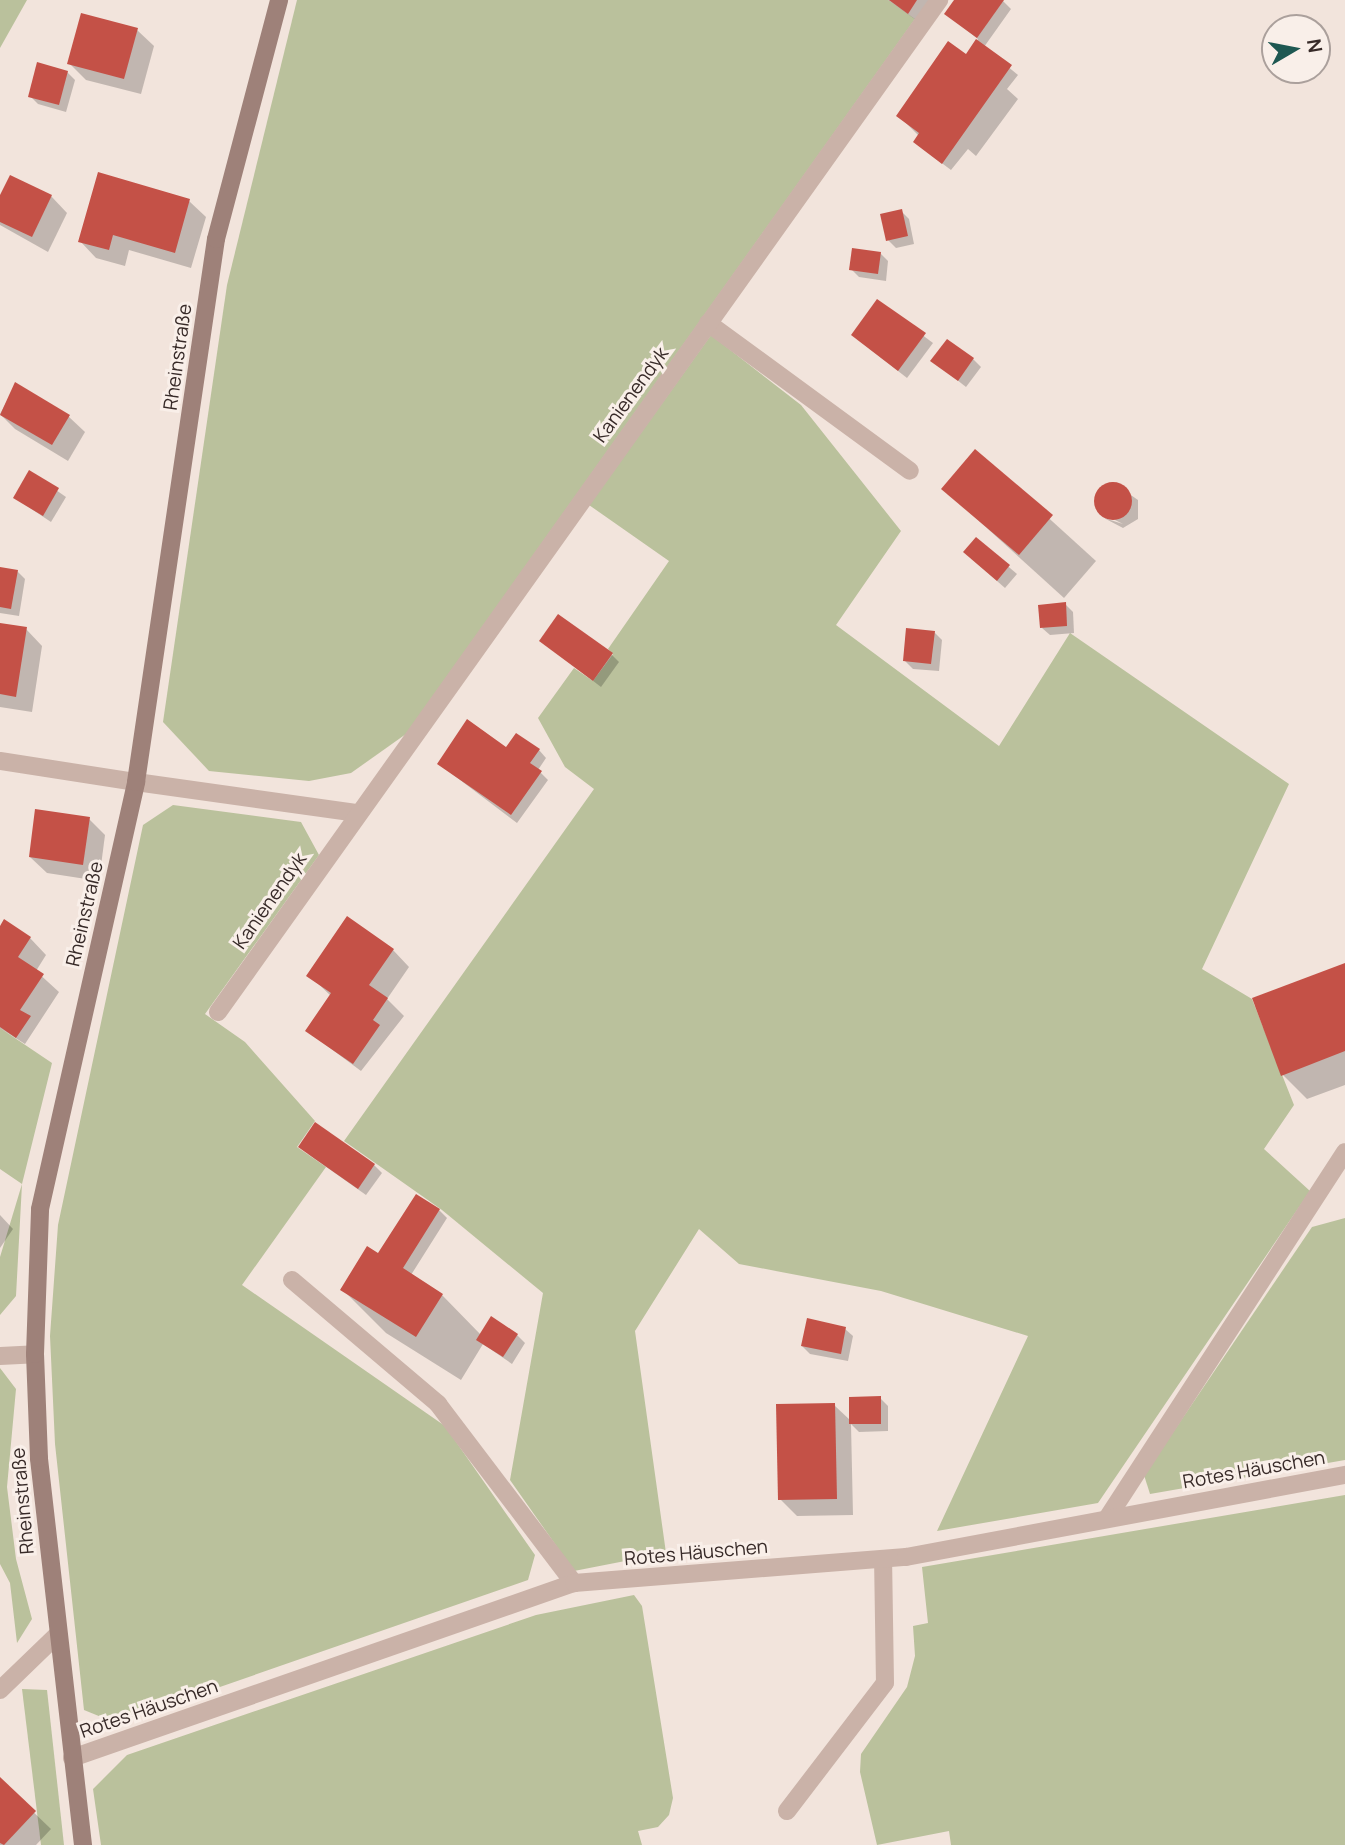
<!DOCTYPE html>
<meta charset="utf-8">
<style>
body{margin:0}
#map{position:relative;width:1345px;height:1845px;overflow:hidden;background:#f2e4dc;font-family:Manrope,sans-serif}
div>[style]{position:absolute}
.green>*{inset:0;background:#bac19c}
.shadow>*{inset:0;background:#0003}
.building>*{inset:0;background:#c45147}
.round{border-radius:50%}
.lane>*{height:18px;margin:-9px;padding:0 9px;transform-origin:9px;border-radius:9px;background:#cab2a8}
.street>*{height:18px;margin:-9px;padding:0 9px;transform-origin:9px;border-radius:9px;background:#cab2a8}
.secondary>*{height:18px;margin:-9px;padding:0 9px;transform-origin:9px;border-radius:9px;background:#9e8179}
span{translate:-50% -50%;white-space:nowrap;text-align:center;line-height:1.15;-webkit-text-stroke:6px #f9efe9;paint-order:stroke}
.street-label{font-size:19px;color:#372a28}
.north{position:absolute;left:1261px;top:14px;width:70px;height:70px;box-sizing:border-box;background:#f9efe9;border:2px solid #aba09c;border-radius:50%;rotate:80deg;font-size:19px;font-weight:700;line-height:28px;text-align:center;color:#372a28}
.north::after{content:'';display:block;margin:auto;width:24px;height:32px;background:#1e5852;clip-path:polygon(50% 0,100% 100%,50% 72%,0 100%)}
</style>
<div id="map">
<div class="green">
<div style="clip-path:polygon(0 0,27px 0,0 48px)"></div>
<div style="clip-path:polygon(297px 0,888px 0,915px 19px,406px 734px,351px 773px,309px 781px,209px 771px,163px 722px,227px 285px)"></div>
<div style="clip-path:polygon(711px 335px,801px 405px,901px 531px,836px 625px,999px 746px,1070px 633px,1289px 784px,1202px 969px,1252px 999px,1294px 1105px,1264px 1149px,1310px 1191px,1098px 1503px,937px 1531px,1028px 1336px,881px 1291px,739px 1264px,699px 1229px,635px 1331px,666px 1553px,574px 1571px,510px 1480px,543px 1293px,442px 1210px,344px 1141px,594px 789px,565px 767px,538px 718px,574px 668px,593px 681px,613px 654px,608px 649px,669px 561px,589px 505px)"></div>
<div style="clip-path:polygon(173px 805px,301px 822px,319px 855px,205px 1014px,245px 1042px,315px 1121px,297px 1147px,326px 1167px,242px 1285px,445px 1426px,535px 1555px,528px 1580px,116px 1723px,84px 1710px,55px 1444px,50px 1336px,58px 1225px,143px 825px)"></div>
<div style="clip-path:polygon(0 1028px,52px 1063px,22px 1184px,16px 1296px,0 1315px,0 1257px,22px 1184px,0 1169px)"></div>
<div style="clip-path:polygon(1345px 1218px,1345px 1460px,1150px 1494px,1144px 1475px,1312px 1227px)"></div>
<div style="clip-path:polygon(0 1368px,16px 1389px,7px 1487px,16px 1559px,32px 1619px,17px 1643px,10px 1583px,0 1564px)"></div>
<div style="clip-path:polygon(1345px 1495px,1345px 1845px,951px 1845px,949px 1831px,877px 1845px,860px 1772px,861px 1754px,907px 1687px,915px 1656px,913px 1626px,928px 1623px,922px 1567px)"></div>
<div style="clip-path:polygon(634px 1595px,642px 1606px,673px 1798px,669px 1815px,658px 1827px,638px 1831px,642px 1845px,101px 1845px,93px 1789px,127px 1755px,536px 1615px)"></div>
<div style="clip-path:polygon(22px 1689px,47px 1690px,64px 1845px,41px 1845px)"></div>
</div>
<div class="shadow">
<div style="clip-path:polygon(888px 0,931px 0,916px 20px)"></div>
<div style="clip-path:polygon(957px 0,1002px 0,1011px 9px,984px 47px,1018px 75px,1007px 89px,1018px 99px,976px 156px,968px 149px,951px 170px,923px 149px,919px 136px,899px 116px,973px 61px,968px 54px,978px 39px,946px 14px)"></div>
<div style="clip-path:polygon(137px 30px,154px 46px,141px 94px,86px 80px,69px 63px)"></div>
<div style="clip-path:polygon(67px 72px,75px 80px,66px 112px,38px 104px,30px 96px)"></div>
<div style="clip-path:polygon(51px 196px,67px 213px,48px 252px,0 225px,0 199px)"></div>
<div style="clip-path:polygon(189px 201px,206px 217px,191px 268px,129px 250px,125px 266px,96px 258px,80px 241px)"></div>
<div style="clip-path:polygon(901px 211px,909px 219px,914px 244px,896px 248px,888px 240px)"></div>
<div style="clip-path:polygon(880px 253px,888px 261px,886px 281px,859px 277px,851px 269px)"></div>
<div style="clip-path:polygon(877px 301px,933px 343px,907px 378px,861px 342px)"></div>
<div style="clip-path:polygon(973px 359px,981px 367px,966px 387px,933px 361px)"></div>
<div style="clip-path:polygon(16px 384px,68px 416px,85px 432px,68px 461px,15px 429px,0 414px)"></div>
<div style="clip-path:polygon(976px 452px,1096px 561px,1064px 598px,944px 489px)"></div>
<div style="clip-path:polygon(30px 472px,66px 497px,51px 522px,15px 498px)"></div>
<div style="clip-path:polygon(1112px 482px,1138px 500px,1138px 519px,1123px 528px,1104px 518px,1123px 524px,1097px 511px,1097px 493px)"></div>
<div style="clip-path:polygon(976px 539px,1017px 574px,1005px 588px,973px 560px)"></div>
<div style="clip-path:polygon(0 569px,17px 571px,25px 579px,19px 616px,0 613px)"></div>
<div style="clip-path:polygon(1065px 604px,1073px 612px,1074px 633px,1050px 635px,1042px 628px)"></div>
<div style="clip-path:polygon(0 625px,26px 629px,42px 646px,32px 712px,0 707px)"></div>
<div style="clip-path:polygon(934px 632px,942px 640px,939px 671px,913px 669px,905px 661px)"></div>
<div style="clip-path:polygon(541px 641px,611px 654px,619px 662px,601px 687px)"></div>
<div style="clip-path:polygon(539px 750px,546px 758px,538px 770px,548px 780px,517px 823px,439px 764px)"></div>
<div style="clip-path:polygon(89px 819px,105px 835px,99px 881px,47px 873px,30px 857px)"></div>
<div style="clip-path:polygon(0 929px,30px 938px,46px 955px,36px 971px,59px 992px,25px 1044px,0 1028px)"></div>
<div style="clip-path:polygon(393px 950px,409px 967px,387px 999px,404px 1016px,361px 1071px,307px 1031px,331px 996px,309px 975px)"></div>
<div style="clip-path:polygon(1345px 965px,1345px 1085px,1307px 1099px,1283px 1075px)"></div>
<div style="clip-path:polygon(308px 1154px,374px 1165px,382px 1173px,366px 1195px)"></div>
<div style="clip-path:polygon(439px 1210px,447px 1218px,411px 1275px,442px 1295px,481px 1335px,517px 1335px,525px 1343px,512px 1364px,483px 1344px,461px 1380px,386px 1333px,342px 1289px,385px 1259px)"></div>
<div style="clip-path:polygon(0 1215px,13px 1229px,0 1248px)"></div>
<div style="clip-path:polygon(845px 1329px,853px 1336px,848px 1361px,810px 1354px,802px 1346px)"></div>
<div style="clip-path:polygon(880px 1398px,888px 1406px,888px 1431px,859px 1432px,851px 1424px,853px 1515px,797px 1516px,780px 1499px,834px 1405px,851px 1421px)"></div>
<div style="clip-path:polygon(0 1780px,51px 1829px,36px 1845px,0 1845px)"></div>
</div>
<div class="building">
<div style="clip-path:polygon(889px 0,917px 0,908px 14px)"></div>
<div style="clip-path:polygon(954px 0,1004px 0,977px 38px,944px 14px)"></div>
<div style="clip-path:polygon(81px 13px,138px 28px,124px 79px,67px 64px)"></div>
<div style="clip-path:polygon(976px 39px,1012px 65px,942px 164px,913px 142px,919px 133px,896px 116px,948px 41px,966px 54px)"></div>
<div style="clip-path:polygon(37px 62px,68px 71px,59px 105px,28px 97px)"></div>
<div style="clip-path:polygon(98px 172px,190px 199px,175px 253px,113px 235px,109px 250px,78px 242px)"></div>
<div style="clip-path:polygon(10px 175px,52px 195px,32px 237px,0 222px,0 195px)"></div>
<div style="clip-path:polygon(902px 209px,908px 236px,886px 241px,880px 214px)"></div>
<div style="clip-path:polygon(852px 248px,881px 252px,878px 274px,849px 270px)"></div>
<div style="clip-path:polygon(877px 299px,926px 333px,898px 371px,851px 335px)"></div>
<div style="clip-path:polygon(947px 339px,974px 358px,958px 381px,930px 361px)"></div>
<div style="clip-path:polygon(15px 382px,70px 415px,52px 445px,0 415px)"></div>
<div style="clip-path:polygon(975px 449px,1053px 515px,1019px 555px,941px 489px)"></div>
<div style="clip-path:polygon(29px 470px,59px 488px,43px 516px,13px 498px)"></div>
<div class="round" style="left:1094px;top:482px;width:38px;height:38px"></div>
<div style="clip-path:polygon(976px 537px,1010px 565px,997px 581px,963px 552px)"></div>
<div style="clip-path:polygon(0 567px,18px 570px,11px 609px,0 607px)"></div>
<div style="clip-path:polygon(1066px 602px,1067px 626px,1040px 628px,1038px 605px)"></div>
<div style="clip-path:polygon(558px 614px,613px 653px,593px 681px,539px 641px)"></div>
<div style="clip-path:polygon(0 623px,27px 627px,16px 697px,0 694px)"></div>
<div style="clip-path:polygon(906px 628px,935px 631px,931px 664px,903px 661px)"></div>
<div style="clip-path:polygon(467px 719px,506px 747px,516px 733px,540px 749px,530px 763px,542px 771px,511px 815px,437px 764px)"></div>
<div style="clip-path:polygon(35px 809px,90px 817px,83px 865px,29px 857px)"></div>
<div style="clip-path:polygon(347px 916px,394px 949px,369px 985px,388px 998px,373px 1020px,380px 1025px,353px 1064px,305px 1031px,331px 993px,306px 976px)"></div>
<div style="clip-path:polygon(4px 919px,31px 937px,18px 957px,44px 974px,20px 1010px,31px 1016px,16px 1038px,0 1027px,0 926px)"></div>
<div style="clip-path:polygon(1345px 963px,1345px 1051px,1281px 1076px,1252px 998px)"></div>
<div style="clip-path:polygon(315px 1122px,375px 1164px,358px 1189px,298px 1147px)"></div>
<div style="clip-path:polygon(416px 1194px,440px 1209px,403px 1268px,443px 1294px,416px 1337px,340px 1290px,367px 1246px,378px 1253px)"></div>
<div style="clip-path:polygon(491px 1316px,518px 1334px,503px 1357px,476px 1340px)"></div>
<div style="clip-path:polygon(807px 1318px,846px 1327px,841px 1354px,801px 1346px)"></div>
<div style="clip-path:polygon(881px 1396px,881px 1424px,849px 1424px,849px 1397px)"></div>
<div style="clip-path:polygon(835px 1403px,837px 1499px,778px 1500px,776px 1404px)"></div>
<div style="clip-path:polygon(0 1777px,36px 1811px,4px 1845px,0 1843px)"></div>
</div>
<div class="lane">
<div style="left:708px;top:323px;width:250px;rotate:36.2deg"></div>
<div style="left:0;top:761px;width:138px;rotate:8.8deg"></div>
<div style="left:292px;top:1280px;width:192px;rotate:40.3deg"></div>
<div style="left:438px;top:1404px;width:225px;rotate:52.8deg"></div>
<div style="left:1108px;top:1517px;width:435px;rotate:-57deg"></div>
<div style="left:0;top:1690px;width:79px;rotate:-44deg"></div>
<div style="left:787px;top:1811px;width:161px;rotate:-52.6deg"></div>
<div style="left:885px;top:1683px;width:124px;rotate:-90.9deg"></div>
</div>
<div class="street">
<div style="left:136px;top:782px;width:222px;rotate:8deg"></div>
<div style="left:218px;top:1012px;width:1243px;rotate:-54.53deg"></div>
<div style="left:0;top:1356px;width:35px;rotate:-3deg"></div>
<div style="left:72px;top:1758px;width:532px;rotate:-19.22deg"></div>
<div style="left:574px;top:1583px;width:333px;rotate:-4.5deg"></div>
<div style="left:906px;top:1557px;width:447px;rotate:-10.6deg"></div>
</div>
<div class="secondary">
<div style="left:83px;top:1845px;width:389px;rotate:-96.5deg"></div>
<div style="left:39px;top:1458px;width:104px;rotate:-92.2deg"></div>
<div style="left:35px;top:1354px;width:145px;rotate:-88deg"></div>
<div style="left:40px;top:1209px;width:438px;rotate:-77.3deg"></div>
<div style="left:136px;top:782px;width:549px;rotate:-81.62deg"></div>
<div style="left:216px;top:239px;width:247px;rotate:-75.2deg"></div>
</div>
<div class="street-label">
<span style="left:178px;top:357px;rotate:-82deg">Rheinstraße</span>
<span style="left:631px;top:395px;rotate:-54deg">Kanienendyk</span>
<span style="left:270px;top:901px;rotate:-55deg">Kanienendyk</span>
<span style="left:85px;top:914px;rotate:-77deg">Rheinstraße</span>
<span style="left:1254px;top:1470px;rotate:-10deg">Rotes Häuschen</span>
<span style="left:23px;top:1501px;rotate:-95deg">Rheinstraße</span>
<span style="left:696px;top:1553px;rotate:-5deg">Rotes Häuschen</span>
<span style="left:149px;top:1709px;rotate:-19deg">Rotes Häuschen</span>
</div>
<div class="north">N</div>
</div>
